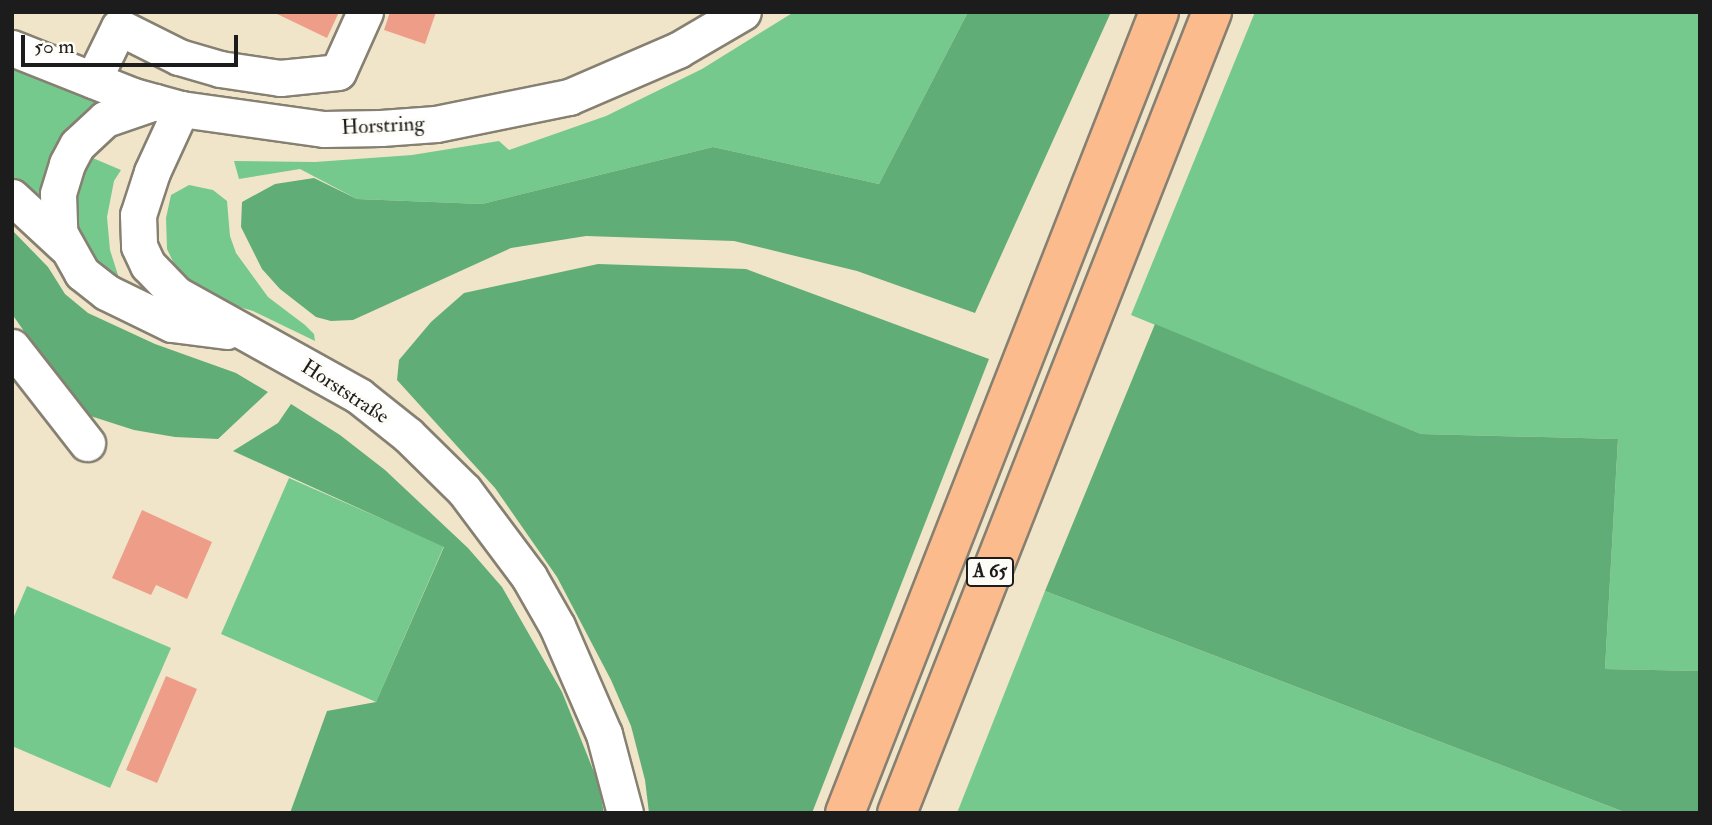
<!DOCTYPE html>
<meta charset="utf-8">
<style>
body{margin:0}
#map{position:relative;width:1712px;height:825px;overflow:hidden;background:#f0e5c9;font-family:"IM FELL Double Pica",serif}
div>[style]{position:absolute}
.green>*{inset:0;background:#76c98c}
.forest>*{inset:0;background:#60ad78}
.building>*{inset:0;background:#ee9e88}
.roads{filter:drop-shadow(2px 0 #868072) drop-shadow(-2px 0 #868072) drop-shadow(0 2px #868072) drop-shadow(0 -2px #868072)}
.minor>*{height:35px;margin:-17.5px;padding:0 17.5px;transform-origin:17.5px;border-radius:17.5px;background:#fff}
.highway>*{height:38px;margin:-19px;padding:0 19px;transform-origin:19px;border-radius:19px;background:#fbbb8d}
span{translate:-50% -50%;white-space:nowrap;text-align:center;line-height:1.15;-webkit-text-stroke:6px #fdfcf7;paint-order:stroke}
.shield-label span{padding:2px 5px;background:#fdfcf7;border:2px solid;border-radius:5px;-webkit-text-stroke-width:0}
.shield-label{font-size:19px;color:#1c1c1c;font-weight:700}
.street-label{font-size:21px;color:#1c1c1c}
.frame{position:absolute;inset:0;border:14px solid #1c1c1c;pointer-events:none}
.scale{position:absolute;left:21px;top:35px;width:217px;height:32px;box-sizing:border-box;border:4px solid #1c1c1c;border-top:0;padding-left:9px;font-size:21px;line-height:24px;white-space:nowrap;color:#1c1c1c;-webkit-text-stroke:5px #fdfcf7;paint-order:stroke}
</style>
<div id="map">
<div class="green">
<div style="clip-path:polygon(794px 12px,968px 12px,879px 184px,713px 147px,482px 204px,357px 199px,300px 169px,239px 179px,234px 161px,315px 162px,412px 155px,499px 141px,509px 150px,606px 116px,702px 69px)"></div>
<div style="clip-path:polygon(1255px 12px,1700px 12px,1700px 671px,1605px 669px,1618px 439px,1421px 434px,1131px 315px)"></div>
<div style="clip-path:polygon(12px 49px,93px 80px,115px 115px,57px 212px,12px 197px)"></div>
<div style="clip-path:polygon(88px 156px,121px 170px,114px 181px,107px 217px,110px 250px,118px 275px,115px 282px,111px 283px,73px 235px,70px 194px)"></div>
<div style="clip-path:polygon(189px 185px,213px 190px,227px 201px,230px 236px,236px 253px,268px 297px,305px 325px,314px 334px,315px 341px,253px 311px,205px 297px,176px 268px,167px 249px,166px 218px,171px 195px)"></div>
<div style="clip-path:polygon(289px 478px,444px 546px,376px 702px,221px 634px)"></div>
<div style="clip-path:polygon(27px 586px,171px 648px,110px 788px,12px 746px,12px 621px)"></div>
<div style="clip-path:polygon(1045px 591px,1627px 813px,957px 813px)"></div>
</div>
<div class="forest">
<div style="clip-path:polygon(968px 12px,1111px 12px,975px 313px,857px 271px,734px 241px,586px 236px,511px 248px,353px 320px,331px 321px,316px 317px,280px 289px,262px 269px,241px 227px,242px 202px,275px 184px,314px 178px,357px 199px,482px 204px,713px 147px,879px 184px)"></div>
<div style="clip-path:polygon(12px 230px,48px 267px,65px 294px,88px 313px,155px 344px,236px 373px,268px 392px,218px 439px,175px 437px,134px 430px,81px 413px,12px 314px)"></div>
<div style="clip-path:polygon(598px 264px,746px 269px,989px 359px,812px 813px,649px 813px,645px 780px,631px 726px,611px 680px,557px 577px,495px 488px,397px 380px,399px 360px,431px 322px,464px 293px)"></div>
<div style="clip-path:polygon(1155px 324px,1421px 434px,1618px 439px,1605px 669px,1700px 671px,1700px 813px,1627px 813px,1045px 591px)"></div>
<div style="clip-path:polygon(291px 404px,340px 435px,385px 470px,468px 548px,502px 587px,562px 692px,598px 782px,604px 813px,290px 813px,327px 711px,376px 702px,444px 547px,233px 451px,278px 423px)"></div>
</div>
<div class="building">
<div style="clip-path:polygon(273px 12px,339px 12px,327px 38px)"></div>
<div style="clip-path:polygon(390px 12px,436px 12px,425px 44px,384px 30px)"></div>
<div style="clip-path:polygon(142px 510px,212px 542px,187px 599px,156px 585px,151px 595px,112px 578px)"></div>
<div style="clip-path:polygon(166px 676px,197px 689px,157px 783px,126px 770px)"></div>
</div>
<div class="roads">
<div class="minor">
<div style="left:12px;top:48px;width:130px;rotate:21.6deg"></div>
<div style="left:133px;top:96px;width:50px;rotate:15.2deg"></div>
<div style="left:181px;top:109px;width:144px;rotate:8deg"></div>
<div style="left:324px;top:129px;width:57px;rotate:-1deg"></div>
<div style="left:381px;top:128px;width:55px;rotate:-4.2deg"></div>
<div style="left:436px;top:124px;width:136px;rotate:-11.5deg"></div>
<div style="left:569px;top:97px;width:119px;rotate:-23.3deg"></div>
<div style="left:678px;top:50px;width:75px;rotate:-30.3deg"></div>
<div style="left:93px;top:80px;width:59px;rotate:-63.9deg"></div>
<div style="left:119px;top:27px;width:67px;rotate:26.6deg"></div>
<div style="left:179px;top:57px;width:43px;rotate:16.3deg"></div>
<div style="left:220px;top:69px;width:61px;rotate:8.5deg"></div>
<div style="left:280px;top:78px;width:58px;rotate:-5.9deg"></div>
<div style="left:338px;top:72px;width:66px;rotate:-65.8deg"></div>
<div style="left:155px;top:102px;width:53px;rotate:161.2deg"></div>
<div style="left:105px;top:119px;width:38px;rotate:137deg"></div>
<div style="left:77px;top:145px;width:21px;rotate:118deg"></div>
<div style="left:67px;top:164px;width:31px;rotate:107deg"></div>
<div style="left:58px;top:194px;width:38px;rotate:88deg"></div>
<div style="left:59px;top:232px;width:47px;rotate:60.7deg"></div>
<div style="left:82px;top:273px;width:31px;rotate:38deg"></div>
<div style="left:106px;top:292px;width:73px;rotate:25.9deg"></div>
<div style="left:172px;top:324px;width:55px;rotate:7.3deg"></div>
<div style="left:181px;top:109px;width:69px;rotate:114.7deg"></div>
<div style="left:152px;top:172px;width:45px;rotate:108deg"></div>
<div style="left:138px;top:215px;width:31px;rotate:88deg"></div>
<div style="left:139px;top:246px;width:21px;rotate:65deg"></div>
<div style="left:148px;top:265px;width:40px;rotate:46deg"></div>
<div style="left:176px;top:294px;width:210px;rotate:29.1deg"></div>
<div style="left:359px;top:396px;width:63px;rotate:38.5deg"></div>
<div style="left:408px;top:435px;width:78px;rotate:44.5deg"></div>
<div style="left:464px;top:490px;width:109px;rotate:53.2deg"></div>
<div style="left:529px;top:577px;width:56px;rotate:60.3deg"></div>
<div style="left:557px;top:626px;width:118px;rotate:66.5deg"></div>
<div style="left:604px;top:734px;width:82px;rotate:75.1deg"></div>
<div style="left:12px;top:197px;width:72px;rotate:42.8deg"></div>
<div style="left:12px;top:347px;width:122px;rotate:52deg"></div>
</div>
<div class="highway">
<div style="left:845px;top:813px;width:860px;rotate:-68.59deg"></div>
<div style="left:897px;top:813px;width:861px;rotate:-68.53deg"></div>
</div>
</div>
<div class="shield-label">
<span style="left:990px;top:572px">A 65</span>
</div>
<div class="street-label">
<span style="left:383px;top:126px;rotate:-3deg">Horstring</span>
<span style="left:345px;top:392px;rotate:33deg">Horststraße</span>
</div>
<div class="frame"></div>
<div class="scale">50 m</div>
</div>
